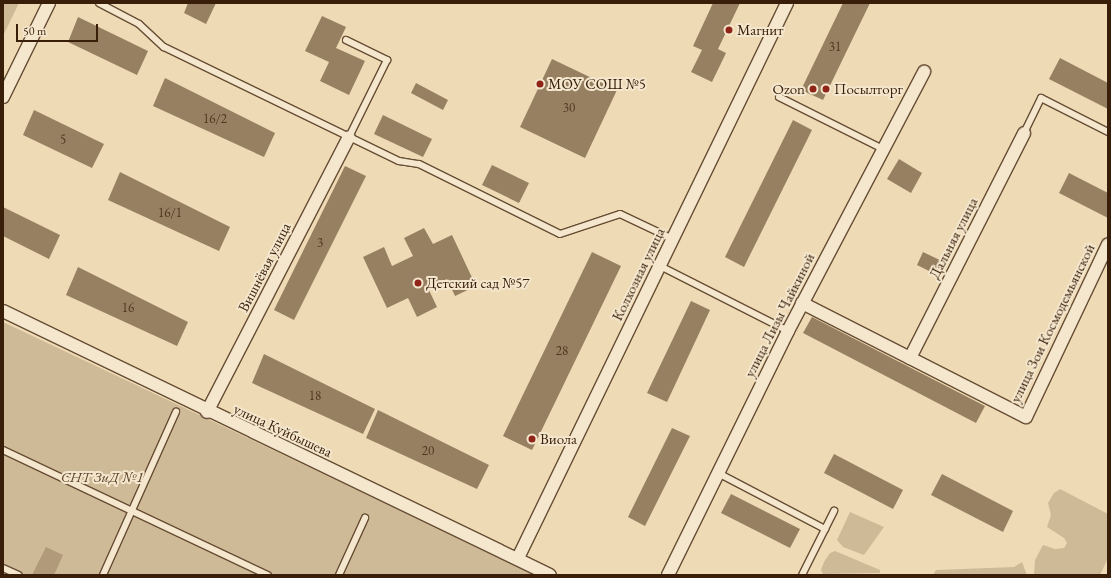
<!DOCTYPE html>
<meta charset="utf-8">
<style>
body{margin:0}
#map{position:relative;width:1111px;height:578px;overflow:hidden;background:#eedab4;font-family:"EB Garamond",serif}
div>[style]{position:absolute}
.green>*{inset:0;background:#cfba97}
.water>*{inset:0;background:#b09a7a}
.building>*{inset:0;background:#978062}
.roads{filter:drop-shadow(1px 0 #664d34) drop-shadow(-1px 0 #664d34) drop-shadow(0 1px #664d34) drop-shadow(0 -1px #664d34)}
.service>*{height:6px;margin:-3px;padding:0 3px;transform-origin:3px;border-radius:3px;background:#f4e7ce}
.minor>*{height:12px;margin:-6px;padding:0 6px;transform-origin:6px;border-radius:6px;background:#f4e7ce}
.dots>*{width:11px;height:11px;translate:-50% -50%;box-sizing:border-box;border:2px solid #f4e7ce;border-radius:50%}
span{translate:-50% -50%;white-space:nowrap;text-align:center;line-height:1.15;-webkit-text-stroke:4px #f4e7ce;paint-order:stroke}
.number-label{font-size:13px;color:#50361f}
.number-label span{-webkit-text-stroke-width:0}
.poi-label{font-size:15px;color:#391e09}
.left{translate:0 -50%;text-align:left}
.right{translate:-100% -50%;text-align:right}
.street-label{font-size:15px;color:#391e09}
.park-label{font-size:15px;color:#5e452c;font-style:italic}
.frame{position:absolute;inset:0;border:4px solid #391e09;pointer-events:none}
.scale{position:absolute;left:16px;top:24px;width:82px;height:18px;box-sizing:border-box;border:2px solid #391e09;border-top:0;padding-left:5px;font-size:12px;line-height:14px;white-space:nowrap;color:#391e09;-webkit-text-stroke:3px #f4e7ce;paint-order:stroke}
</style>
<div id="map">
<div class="green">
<div style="clip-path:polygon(3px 3px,19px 3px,3px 36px)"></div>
<div style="clip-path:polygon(3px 322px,537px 575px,3px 575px)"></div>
<div style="clip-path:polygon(1060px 489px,1108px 514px,1108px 558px,1100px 575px,1034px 575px,1035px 560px,1043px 545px,1055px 549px,1064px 548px,1067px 543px,1064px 538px,1047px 527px,1051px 515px,1048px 503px,1054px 493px)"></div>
<div style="clip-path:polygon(850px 512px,884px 527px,864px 555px,843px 547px,837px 540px)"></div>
<div style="clip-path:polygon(835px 551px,880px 570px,880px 573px,823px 574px,821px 570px,824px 562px,830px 553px)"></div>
<div style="clip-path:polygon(1022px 562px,1027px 575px,933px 575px,936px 570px,1014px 567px)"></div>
</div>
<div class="water">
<div style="clip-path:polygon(46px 547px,63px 555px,54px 575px,32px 575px)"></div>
</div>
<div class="building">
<div style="clip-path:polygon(188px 3px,216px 3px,206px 24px,184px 13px)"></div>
<div style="clip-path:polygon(713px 3px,740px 3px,718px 49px,726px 53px,712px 82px,691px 72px,702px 50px,693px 46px)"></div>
<div style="clip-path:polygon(843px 3px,870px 3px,823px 100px,801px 90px)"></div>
<div style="clip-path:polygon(322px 16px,346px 27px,336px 48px,365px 61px,349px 95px,320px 81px,329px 62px,305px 51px)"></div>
<div style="clip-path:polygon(78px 17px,148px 51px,137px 75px,68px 42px)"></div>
<div style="clip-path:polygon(1060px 58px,1108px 83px,1108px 109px,1049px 79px)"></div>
<div style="clip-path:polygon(552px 59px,617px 90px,585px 158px,520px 127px)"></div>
<div style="clip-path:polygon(165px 78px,275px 133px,264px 157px,153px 106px)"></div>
<div style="clip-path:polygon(416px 83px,448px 100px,443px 110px,411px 93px)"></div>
<div style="clip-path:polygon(34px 110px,104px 144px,92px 168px,23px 135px)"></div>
<div style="clip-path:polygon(383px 115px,432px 139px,423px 157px,374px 134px)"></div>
<div style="clip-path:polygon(793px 120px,812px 130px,744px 267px,725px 257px)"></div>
<div style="clip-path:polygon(899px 159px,922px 173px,911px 193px,887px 179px)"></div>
<div style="clip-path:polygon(492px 165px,529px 183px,519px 203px,482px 185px)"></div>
<div style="clip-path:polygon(345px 166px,366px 176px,294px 320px,274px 310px)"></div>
<div style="clip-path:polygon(120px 172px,230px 227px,219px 251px,108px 200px)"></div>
<div style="clip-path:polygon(1069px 173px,1108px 193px,1108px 218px,1059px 193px)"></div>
<div style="clip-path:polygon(3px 207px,60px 235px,49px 259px,3px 236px)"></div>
<div style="clip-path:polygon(424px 228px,433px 244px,452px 235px,476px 286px,455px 296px,447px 279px,428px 288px,437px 307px,417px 317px,408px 298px,387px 308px,363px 257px,384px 247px,392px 266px,413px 256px,404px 238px)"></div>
<div style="clip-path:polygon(592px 252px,621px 266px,532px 450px,503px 436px)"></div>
<div style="clip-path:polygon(923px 252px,944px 262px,937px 275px,917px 265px)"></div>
<div style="clip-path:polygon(78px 267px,188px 322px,177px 346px,66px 295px)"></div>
<div style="clip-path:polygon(691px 301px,710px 310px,667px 402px,647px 393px)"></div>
<div style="clip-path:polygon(812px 317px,985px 406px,976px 423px,803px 333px)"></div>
<div style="clip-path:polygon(264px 354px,375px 409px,363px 434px,252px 383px)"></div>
<div style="clip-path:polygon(378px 410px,489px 465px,477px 489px,366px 438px)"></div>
<div style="clip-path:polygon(672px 428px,690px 436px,645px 526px,628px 517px)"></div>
<div style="clip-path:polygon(834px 454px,903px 490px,893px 509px,824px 473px)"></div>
<div style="clip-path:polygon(942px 474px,1013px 511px,1003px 532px,931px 495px)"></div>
<div style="clip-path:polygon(731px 494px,800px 529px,790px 548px,721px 513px)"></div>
</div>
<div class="roads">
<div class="service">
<div style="left:99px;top:3px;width:45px;rotate:27.7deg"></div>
<div style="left:139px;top:24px;width:34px;rotate:43deg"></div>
<div style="left:164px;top:47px;width:261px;rotate:25.9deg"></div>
<div style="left:399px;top:161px;width:20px;rotate:9deg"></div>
<div style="left:419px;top:164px;width:157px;rotate:26.4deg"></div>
<div style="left:560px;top:234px;width:63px;rotate:-18.4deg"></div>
<div style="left:620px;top:214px;width:59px;rotate:25.3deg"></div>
<div style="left:346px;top:40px;width:46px;rotate:26deg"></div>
<div style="left:387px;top:60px;width:86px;rotate:116.3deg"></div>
<div style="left:779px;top:97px;width:116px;rotate:26.6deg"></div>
<div style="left:1024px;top:133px;width:39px;rotate:-64deg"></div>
<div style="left:1041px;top:98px;width:75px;rotate:26.9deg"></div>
<div style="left:660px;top:266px;width:144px;rotate:26.9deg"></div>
<div style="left:3px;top:450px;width:293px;rotate:25.3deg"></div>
<div style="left:718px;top:473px;width:121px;rotate:27.6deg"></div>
<div style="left:3px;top:568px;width:17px;rotate:24deg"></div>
<div style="left:103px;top:575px;width:179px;rotate:-65.9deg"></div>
<div style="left:339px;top:575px;width:63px;rotate:-65.5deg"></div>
<div style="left:802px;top:575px;width:72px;rotate:-63.4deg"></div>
</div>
<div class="minor">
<div style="left:3px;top:97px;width:105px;rotate:-63.9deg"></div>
<div style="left:802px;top:303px;width:251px;rotate:27deg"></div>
<div style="left:1026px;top:417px;width:191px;rotate:-64.6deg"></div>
<div style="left:3px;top:311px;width:607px;rotate:25.76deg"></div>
<div style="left:910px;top:358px;width:252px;rotate:-63.1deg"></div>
<div style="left:207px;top:412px;width:309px;rotate:-62.7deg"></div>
<div style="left:518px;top:558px;width:617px;rotate:-64.14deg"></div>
<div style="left:668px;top:575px;width:272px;rotate:-63.8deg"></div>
<div style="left:788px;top:331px;width:293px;rotate:-62.3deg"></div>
</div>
</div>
<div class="dots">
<div style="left:729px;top:30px;background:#8f2418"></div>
<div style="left:540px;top:84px;background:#8f2418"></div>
<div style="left:813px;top:89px;background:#8f2418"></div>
<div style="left:826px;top:89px;background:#8f2418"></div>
<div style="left:418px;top:283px;background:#8f2418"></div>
<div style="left:532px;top:439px;background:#8f2418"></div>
</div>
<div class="number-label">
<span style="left:835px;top:47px">31</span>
<span style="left:569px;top:108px">30</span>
<span style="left:215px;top:119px">16/2</span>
<span style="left:63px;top:140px">5</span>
<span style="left:170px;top:213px">16/1</span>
<span style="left:320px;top:243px">3</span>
<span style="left:128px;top:308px">16</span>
<span style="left:562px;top:351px">28</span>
<span style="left:315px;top:396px">18</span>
<span style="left:428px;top:451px">20</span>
</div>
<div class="poi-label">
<span class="left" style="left:737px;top:30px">Магнит</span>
<span class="left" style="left:548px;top:84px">МОУ СОШ №5</span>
<span class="right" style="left:805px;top:89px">Ozon</span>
<span class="left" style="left:834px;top:89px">Посылторг</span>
<span class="left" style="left:426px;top:283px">Детский сад №57</span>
<span class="left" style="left:540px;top:439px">Виола</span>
</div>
<div class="street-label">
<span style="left:953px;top:238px;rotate:-63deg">Дальняя улица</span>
<span style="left:264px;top:267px;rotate:-63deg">Вишнёвая улица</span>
<span style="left:638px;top:274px;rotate:-64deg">Колхозная улица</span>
<span style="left:779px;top:315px;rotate:-63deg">улица Лизы Чайкиной</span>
<span style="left:1052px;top:323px;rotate:-64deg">улица Зои Космодемьянской</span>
<span style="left:283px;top:430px;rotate:25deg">улица Куйбышева</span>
</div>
<div class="park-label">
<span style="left:102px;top:477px">СНТ ЗиД №1</span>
</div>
<div class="frame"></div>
<div class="scale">50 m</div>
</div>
